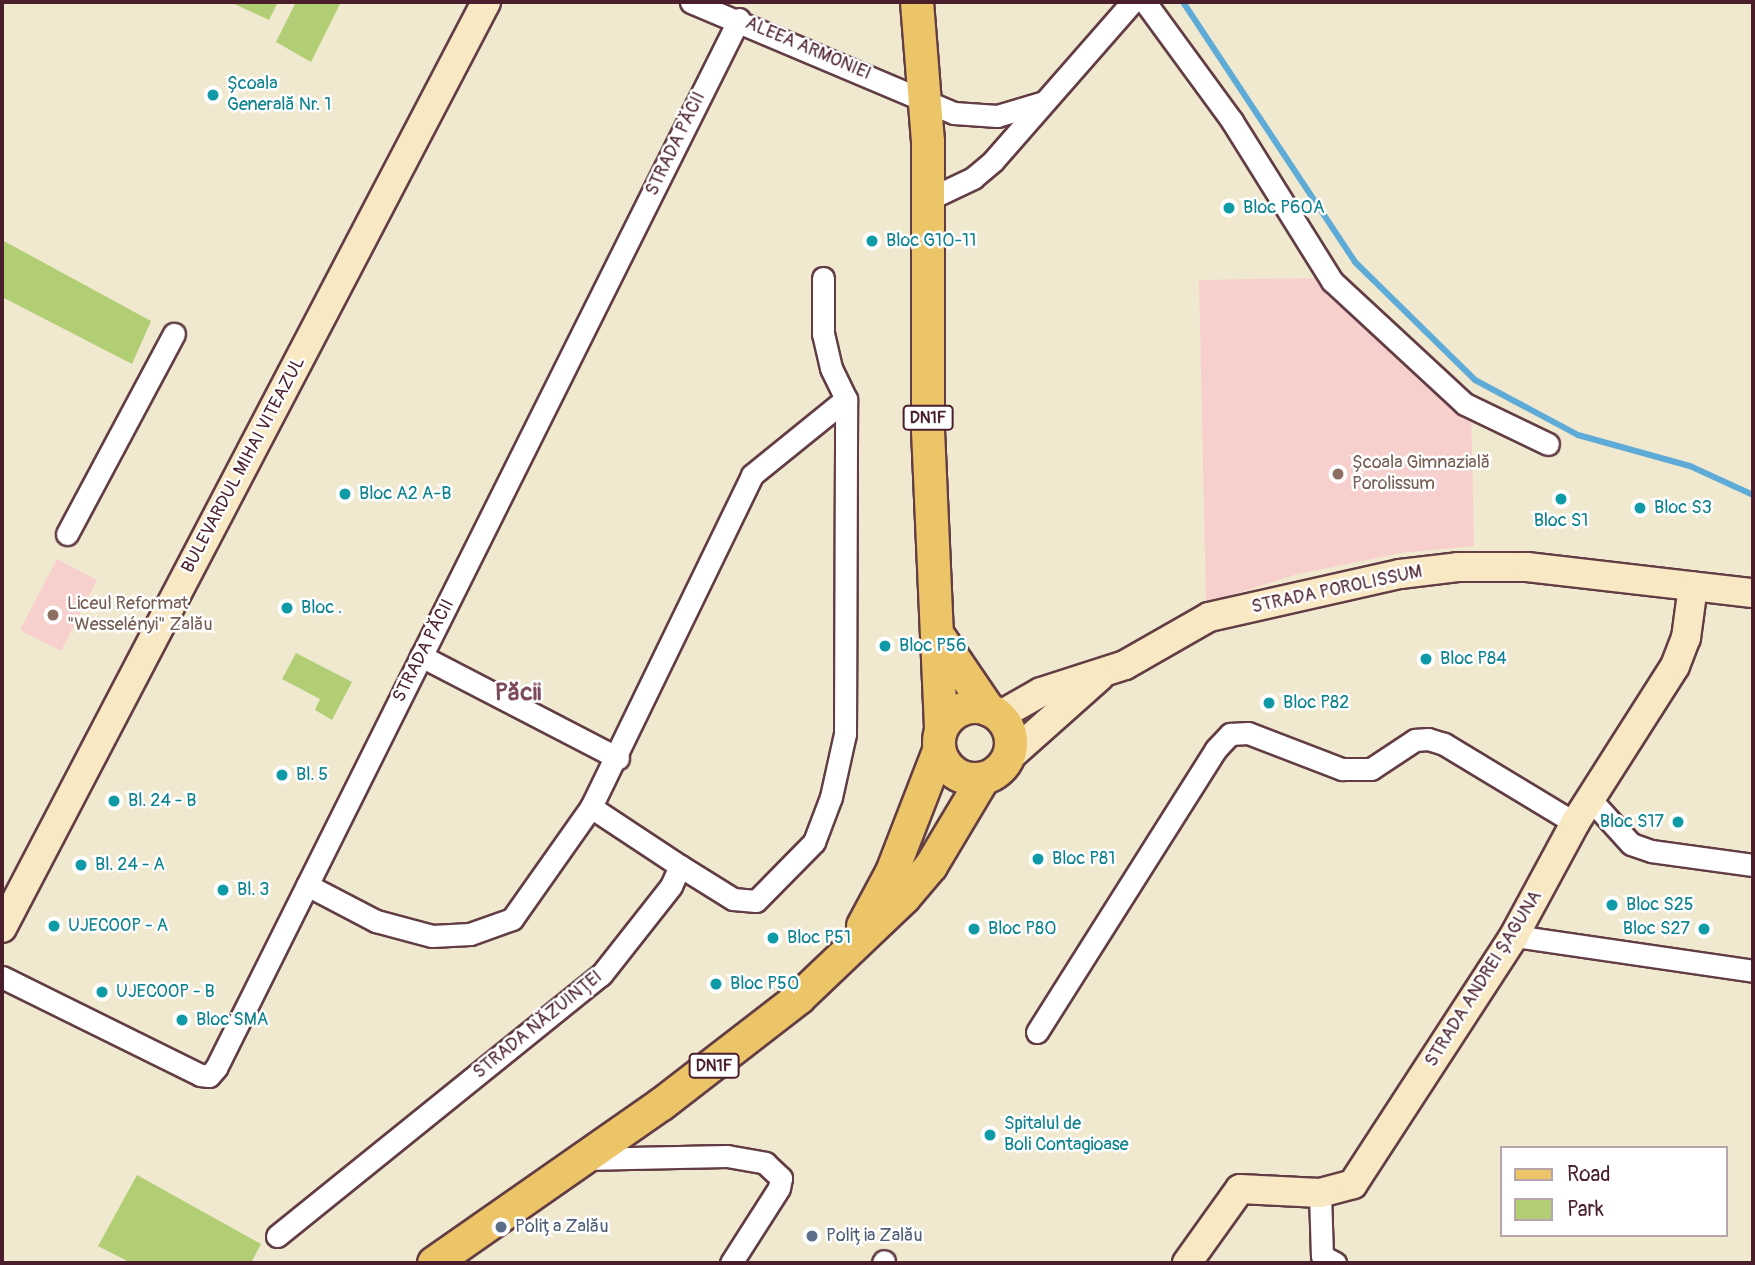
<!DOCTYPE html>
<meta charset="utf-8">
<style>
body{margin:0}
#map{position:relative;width:1755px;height:1265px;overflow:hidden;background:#f0e9d0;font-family:Pangolin,sans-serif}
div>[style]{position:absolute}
.built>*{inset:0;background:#f7d0cd}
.green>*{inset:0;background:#b2ce74}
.stream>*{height:6px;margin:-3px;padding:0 3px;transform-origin:3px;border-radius:3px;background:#5fabd8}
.roads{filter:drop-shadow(2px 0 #633d44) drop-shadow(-2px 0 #633d44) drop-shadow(0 2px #633d44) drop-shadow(0 -2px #633d44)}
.street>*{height:21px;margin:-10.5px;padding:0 10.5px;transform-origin:10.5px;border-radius:10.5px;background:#fff}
.secondary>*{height:28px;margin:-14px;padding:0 14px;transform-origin:14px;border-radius:14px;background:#f8e8c3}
.primary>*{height:32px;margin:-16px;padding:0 16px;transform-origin:16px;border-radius:16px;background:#edc569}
.primary>.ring{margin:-16px;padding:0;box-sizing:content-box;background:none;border:32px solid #edc569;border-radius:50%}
.dots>*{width:19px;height:19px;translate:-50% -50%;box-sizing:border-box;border:4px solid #fff;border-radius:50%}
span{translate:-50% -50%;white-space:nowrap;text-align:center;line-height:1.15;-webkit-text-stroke:5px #fff;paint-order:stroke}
.shield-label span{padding:2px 5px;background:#fff;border:2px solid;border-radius:5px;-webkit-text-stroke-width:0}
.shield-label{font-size:16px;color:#4a1f2b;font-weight:700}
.street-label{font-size:18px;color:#4a1f2b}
.culture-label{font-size:18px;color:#0d838f}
.left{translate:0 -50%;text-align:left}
.right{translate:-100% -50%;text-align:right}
.education-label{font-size:18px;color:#785e54}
.service-label{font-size:18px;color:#4e5e75}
.district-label{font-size:24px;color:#7d4a5d;font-weight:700}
.frame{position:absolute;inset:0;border:4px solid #4a1f2b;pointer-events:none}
.legend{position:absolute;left:1500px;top:1146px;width:228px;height:91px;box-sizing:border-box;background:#fff;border:2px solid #b7a5aa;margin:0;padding:9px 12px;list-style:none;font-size:21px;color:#4a1f2b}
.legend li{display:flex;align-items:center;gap:14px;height:35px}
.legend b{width:35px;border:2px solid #b7a5aa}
</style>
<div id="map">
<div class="built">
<div style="clip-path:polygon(1325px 278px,1471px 402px,1474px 546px,1401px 553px,1298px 574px,1206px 603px,1199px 280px)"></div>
<div style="clip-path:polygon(57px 559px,97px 580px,61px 651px,20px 630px)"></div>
</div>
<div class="green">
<div style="clip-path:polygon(230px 2px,278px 2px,269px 20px)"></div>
<div style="clip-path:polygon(296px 2px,341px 2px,311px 62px,276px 42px)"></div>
<div style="clip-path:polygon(2px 240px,151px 321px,132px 364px,2px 297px)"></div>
<div style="clip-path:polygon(296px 653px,352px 682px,332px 720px,315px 710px,320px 699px,282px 679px)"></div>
<div style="clip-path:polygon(137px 1175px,261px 1244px,251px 1263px,131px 1263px,98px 1246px)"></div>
</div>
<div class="stream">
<div style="left:1183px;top:2px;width:312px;rotate:56.5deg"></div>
<div style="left:1355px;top:262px;width:168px;rotate:44.5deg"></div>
<div style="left:1475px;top:380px;width:117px;rotate:28.1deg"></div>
<div style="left:1578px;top:435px;width:116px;rotate:15.5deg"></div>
<div style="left:1690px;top:466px;width:69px;rotate:24.7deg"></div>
</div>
<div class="roads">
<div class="street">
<div style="left:691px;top:2px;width:285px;rotate:22.9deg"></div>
<div style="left:954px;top:113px;width:43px;rotate:4deg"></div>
<div style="left:997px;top:116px;width:49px;rotate:-16.6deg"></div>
<div style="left:1145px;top:2px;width:147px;rotate:53.8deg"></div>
<div style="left:1232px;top:121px;width:189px;rotate:58deg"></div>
<div style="left:1332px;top:281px;width:181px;rotate:42.8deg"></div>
<div style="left:1465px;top:404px;width:92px;rotate:25.7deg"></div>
<div style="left:929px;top:199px;width:49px;rotate:-25.5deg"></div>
<div style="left:973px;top:178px;width:26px;rotate:-40deg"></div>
<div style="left:993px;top:161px;width:211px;rotate:-48.8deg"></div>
<div style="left:67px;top:534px;width:227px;rotate:-61.9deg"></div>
<div style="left:421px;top:656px;width:222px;rotate:27.4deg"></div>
<div style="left:1591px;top:800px;width:59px;rotate:47.7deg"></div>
<div style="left:1631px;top:844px;width:21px;rotate:19deg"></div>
<div style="left:1651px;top:851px;width:103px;rotate:7.8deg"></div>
<div style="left:680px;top:866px;width:62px;rotate:31.9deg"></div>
<div style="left:733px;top:899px;width:23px;rotate:5deg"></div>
<div style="left:756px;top:901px;width:83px;rotate:-45.5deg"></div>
<div style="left:814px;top:842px;width:48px;rotate:-69.3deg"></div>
<div style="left:831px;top:797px;width:65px;rotate:-77.5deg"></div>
<div style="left:845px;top:734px;width:335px;rotate:-89.8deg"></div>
<div style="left:846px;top:399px;width:34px;rotate:-116deg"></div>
<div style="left:831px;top:368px;width:35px;rotate:-103deg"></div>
<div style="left:823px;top:334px;width:56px;rotate:-90deg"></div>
<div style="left:307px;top:885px;width:78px;rotate:27.6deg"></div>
<div style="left:376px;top:921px;width:58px;rotate:15deg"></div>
<div style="left:432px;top:936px;width:38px;rotate:-3deg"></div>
<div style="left:470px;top:934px;width:45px;rotate:-19.7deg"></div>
<div style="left:512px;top:919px;width:137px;rotate:-54.8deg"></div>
<div style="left:1514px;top:936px;width:242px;rotate:8.3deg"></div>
<div style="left:2px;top:977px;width:221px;rotate:26.3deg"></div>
<div style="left:200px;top:1075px;width:9px;rotate:6deg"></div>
<div style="left:209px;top:1076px;width:11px;rotate:-49deg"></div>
<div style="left:216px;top:1068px;width:1172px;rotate:-63.5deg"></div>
<div style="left:1037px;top:1032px;width:335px;rotate:-57.7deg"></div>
<div style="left:1216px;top:749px;width:21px;rotate:-47deg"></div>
<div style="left:1230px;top:734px;width:18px;rotate:-3deg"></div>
<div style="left:1248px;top:733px;width:101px;rotate:21deg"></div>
<div style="left:1342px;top:769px;width:29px"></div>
<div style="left:1371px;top:769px;width:53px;rotate:-33.4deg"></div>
<div style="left:1415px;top:740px;width:13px;rotate:-4deg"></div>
<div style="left:1428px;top:739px;width:17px;rotate:17deg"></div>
<div style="left:1444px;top:744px;width:153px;rotate:31.1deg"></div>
<div style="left:582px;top:1159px;width:145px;rotate:-1.2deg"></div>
<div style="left:727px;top:1156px;width:39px;rotate:10deg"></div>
<div style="left:765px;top:1163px;width:22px;rotate:43deg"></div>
<div style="left:781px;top:1178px;width:10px;rotate:101deg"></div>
<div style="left:779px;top:1188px;width:89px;rotate:122.6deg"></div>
<div style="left:1320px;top:1193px;width:63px;rotate:88.2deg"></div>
<div style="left:1322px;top:1256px;width:15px;rotate:28deg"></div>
<div style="left:277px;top:1236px;width:416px;rotate:-38.9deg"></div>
<div style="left:601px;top:975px;width:113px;rotate:-51.8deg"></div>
<div style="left:671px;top:886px;width:22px;rotate:-66deg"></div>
<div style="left:680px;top:866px;width:107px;rotate:-146.5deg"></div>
<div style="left:591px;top:807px;width:369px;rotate:-64.1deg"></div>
<div style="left:752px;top:475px;width:121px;rotate:-39deg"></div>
<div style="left:883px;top:1263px;width:2px;rotate:-63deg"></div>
</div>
<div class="secondary">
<div style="left:999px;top:716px;width:48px;rotate:-29.7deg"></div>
<div style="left:1041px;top:692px;width:88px;rotate:-17.8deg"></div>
<div style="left:1125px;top:665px;width:97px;rotate:-29.7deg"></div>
<div style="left:1209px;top:617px;width:196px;rotate:-12.7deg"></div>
<div style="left:1400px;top:574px;width:58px;rotate:-6.9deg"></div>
<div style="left:1458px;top:567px;width:69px"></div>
<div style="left:1527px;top:567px;width:227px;rotate:6.6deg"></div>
<div style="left:1008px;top:758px;width:123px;rotate:-41.7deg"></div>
<div style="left:2px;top:928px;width:1045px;rotate:-62.4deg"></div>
<div style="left:1187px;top:1263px;width:91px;rotate:-54.4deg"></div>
<div style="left:1240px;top:1189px;width:80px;rotate:2.9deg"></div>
<div style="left:1320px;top:1193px;width:34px;rotate:-15deg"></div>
<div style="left:1353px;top:1184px;width:296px;rotate:-57deg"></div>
<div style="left:1514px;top:936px;width:128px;rotate:-61.6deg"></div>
<div style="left:1575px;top:823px;width:186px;rotate:-57.5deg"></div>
<div style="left:1675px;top:666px;width:30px;rotate:-69deg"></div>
<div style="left:1686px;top:638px;width:52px;rotate:-82.3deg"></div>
</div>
<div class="primary">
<div style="left:917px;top:2px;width:140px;rotate:85.5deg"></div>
<div style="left:928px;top:142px;width:288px;rotate:90deg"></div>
<div style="left:928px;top:430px;width:299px;rotate:87.5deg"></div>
<div style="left:940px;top:638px;width:87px;rotate:55.8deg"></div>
<div class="ring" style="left:939px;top:707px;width:40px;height:40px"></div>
<div style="left:863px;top:926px;width:61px;rotate:-61.8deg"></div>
<div style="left:892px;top:872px;width:130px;rotate:-68.8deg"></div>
<div style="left:434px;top:1263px;width:278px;rotate:-34.9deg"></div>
<div style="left:662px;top:1104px;width:173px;rotate:-37.7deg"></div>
<div style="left:799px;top:998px;width:145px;rotate:-43.6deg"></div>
<div style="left:904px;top:898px;width:42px;rotate:-49.8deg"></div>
<div style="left:931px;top:866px;width:101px;rotate:-59.1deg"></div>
</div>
</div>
<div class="dots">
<div style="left:213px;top:95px;background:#0f9aa8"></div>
<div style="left:1229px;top:208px;background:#0f9aa8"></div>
<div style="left:872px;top:241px;background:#0f9aa8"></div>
<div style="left:1338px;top:474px;background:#8d6e63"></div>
<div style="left:345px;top:494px;background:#0f9aa8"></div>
<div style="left:1561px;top:499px;background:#0f9aa8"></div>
<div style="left:1640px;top:508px;background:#0f9aa8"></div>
<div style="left:287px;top:608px;background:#0f9aa8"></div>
<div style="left:53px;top:615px;background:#8d6e63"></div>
<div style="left:885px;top:646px;background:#0f9aa8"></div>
<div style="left:1426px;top:659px;background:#0f9aa8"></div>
<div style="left:1269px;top:703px;background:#0f9aa8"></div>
<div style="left:282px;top:775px;background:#0f9aa8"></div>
<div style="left:114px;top:801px;background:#0f9aa8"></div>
<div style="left:1678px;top:822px;background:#0f9aa8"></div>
<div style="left:1038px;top:859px;background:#0f9aa8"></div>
<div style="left:81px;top:865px;background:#0f9aa8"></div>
<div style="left:223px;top:890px;background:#0f9aa8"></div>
<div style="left:1612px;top:905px;background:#0f9aa8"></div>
<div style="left:54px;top:926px;background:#0f9aa8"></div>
<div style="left:974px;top:929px;background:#0f9aa8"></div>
<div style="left:1704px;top:929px;background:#0f9aa8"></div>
<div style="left:773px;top:938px;background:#0f9aa8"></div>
<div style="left:716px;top:984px;background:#0f9aa8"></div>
<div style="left:102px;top:992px;background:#0f9aa8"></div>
<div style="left:182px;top:1020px;background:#0f9aa8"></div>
<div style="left:990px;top:1135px;background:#0f9aa8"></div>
<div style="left:501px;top:1227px;background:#5c6f8a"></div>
<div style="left:812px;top:1236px;background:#5c6f8a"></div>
</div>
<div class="shield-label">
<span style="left:928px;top:418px">DN1F</span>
<span style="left:714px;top:1066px">DN1F</span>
</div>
<div class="street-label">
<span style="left:808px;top:49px;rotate:23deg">ALEEA ARMONIEI</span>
<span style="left:676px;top:144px;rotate:-64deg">STRADA PĂCII</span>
<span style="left:244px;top:465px;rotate:-62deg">BULEVARDUL MIHAI VITEAZUL</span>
<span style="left:1337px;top:590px;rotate:-12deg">STRADA POROLISSUM</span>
<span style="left:424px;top:651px;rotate:-63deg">STRADA PĂCII</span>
<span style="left:1484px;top:979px;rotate:-58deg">STRADA ANDREI ȘAGUNA</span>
<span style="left:538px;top:1025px;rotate:-39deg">STRADA NĂZUINȚEI</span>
</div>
<div class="culture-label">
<span class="left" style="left:227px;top:95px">Școala<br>Generală Nr. 1</span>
<span class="left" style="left:1243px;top:208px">Bloc P60A</span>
<span class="left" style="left:886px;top:241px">Bloc G10-11</span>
<span class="left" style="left:359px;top:494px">Bloc A2 A-B</span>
<span class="left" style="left:1654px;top:508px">Bloc S3</span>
<span style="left:1561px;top:521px">Bloc S1</span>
<span class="left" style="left:301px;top:608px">Bloc .</span>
<span class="left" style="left:899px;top:646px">Bloc P56</span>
<span class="left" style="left:1440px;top:659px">Bloc P84</span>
<span class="left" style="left:1283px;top:703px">Bloc P82</span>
<span class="left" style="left:296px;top:775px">Bl. 5</span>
<span class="left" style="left:128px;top:801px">Bl. 24 - B</span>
<span class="right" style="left:1664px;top:822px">Bloc S17</span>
<span class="left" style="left:1052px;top:859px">Bloc P81</span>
<span class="left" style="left:95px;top:865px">Bl. 24 - A</span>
<span class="left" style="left:237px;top:890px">Bl. 3</span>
<span class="left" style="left:1626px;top:905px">Bloc S25</span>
<span class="left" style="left:68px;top:926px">UJECOOP - A</span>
<span class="left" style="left:988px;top:929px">Bloc P80</span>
<span class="right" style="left:1690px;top:929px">Bloc S27</span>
<span class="left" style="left:787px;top:938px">Bloc P51</span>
<span class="left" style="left:730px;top:984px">Bloc P50</span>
<span class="left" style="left:116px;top:992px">UJECOOP - B</span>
<span class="left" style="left:196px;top:1020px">Bloc SMA</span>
<span class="left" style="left:1004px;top:1135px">Spitalul de<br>Boli Contagioase</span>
</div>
<div class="education-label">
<span class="left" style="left:1352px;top:474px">Școala Gimnazială<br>Porolissum</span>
<span class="left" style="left:67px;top:615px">Liceul Reformat<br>"Wesselényi" Zalău</span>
</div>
<div class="service-label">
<span class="left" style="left:515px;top:1227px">Polița Zalău</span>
<span class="left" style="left:826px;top:1236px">Poliția Zalău</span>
</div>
<div class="district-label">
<span style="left:518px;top:693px">Păcii</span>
</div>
<div class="frame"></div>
<ul class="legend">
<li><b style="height:9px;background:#edc569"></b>Road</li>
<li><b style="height:19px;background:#b2ce74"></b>Park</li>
</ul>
</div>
